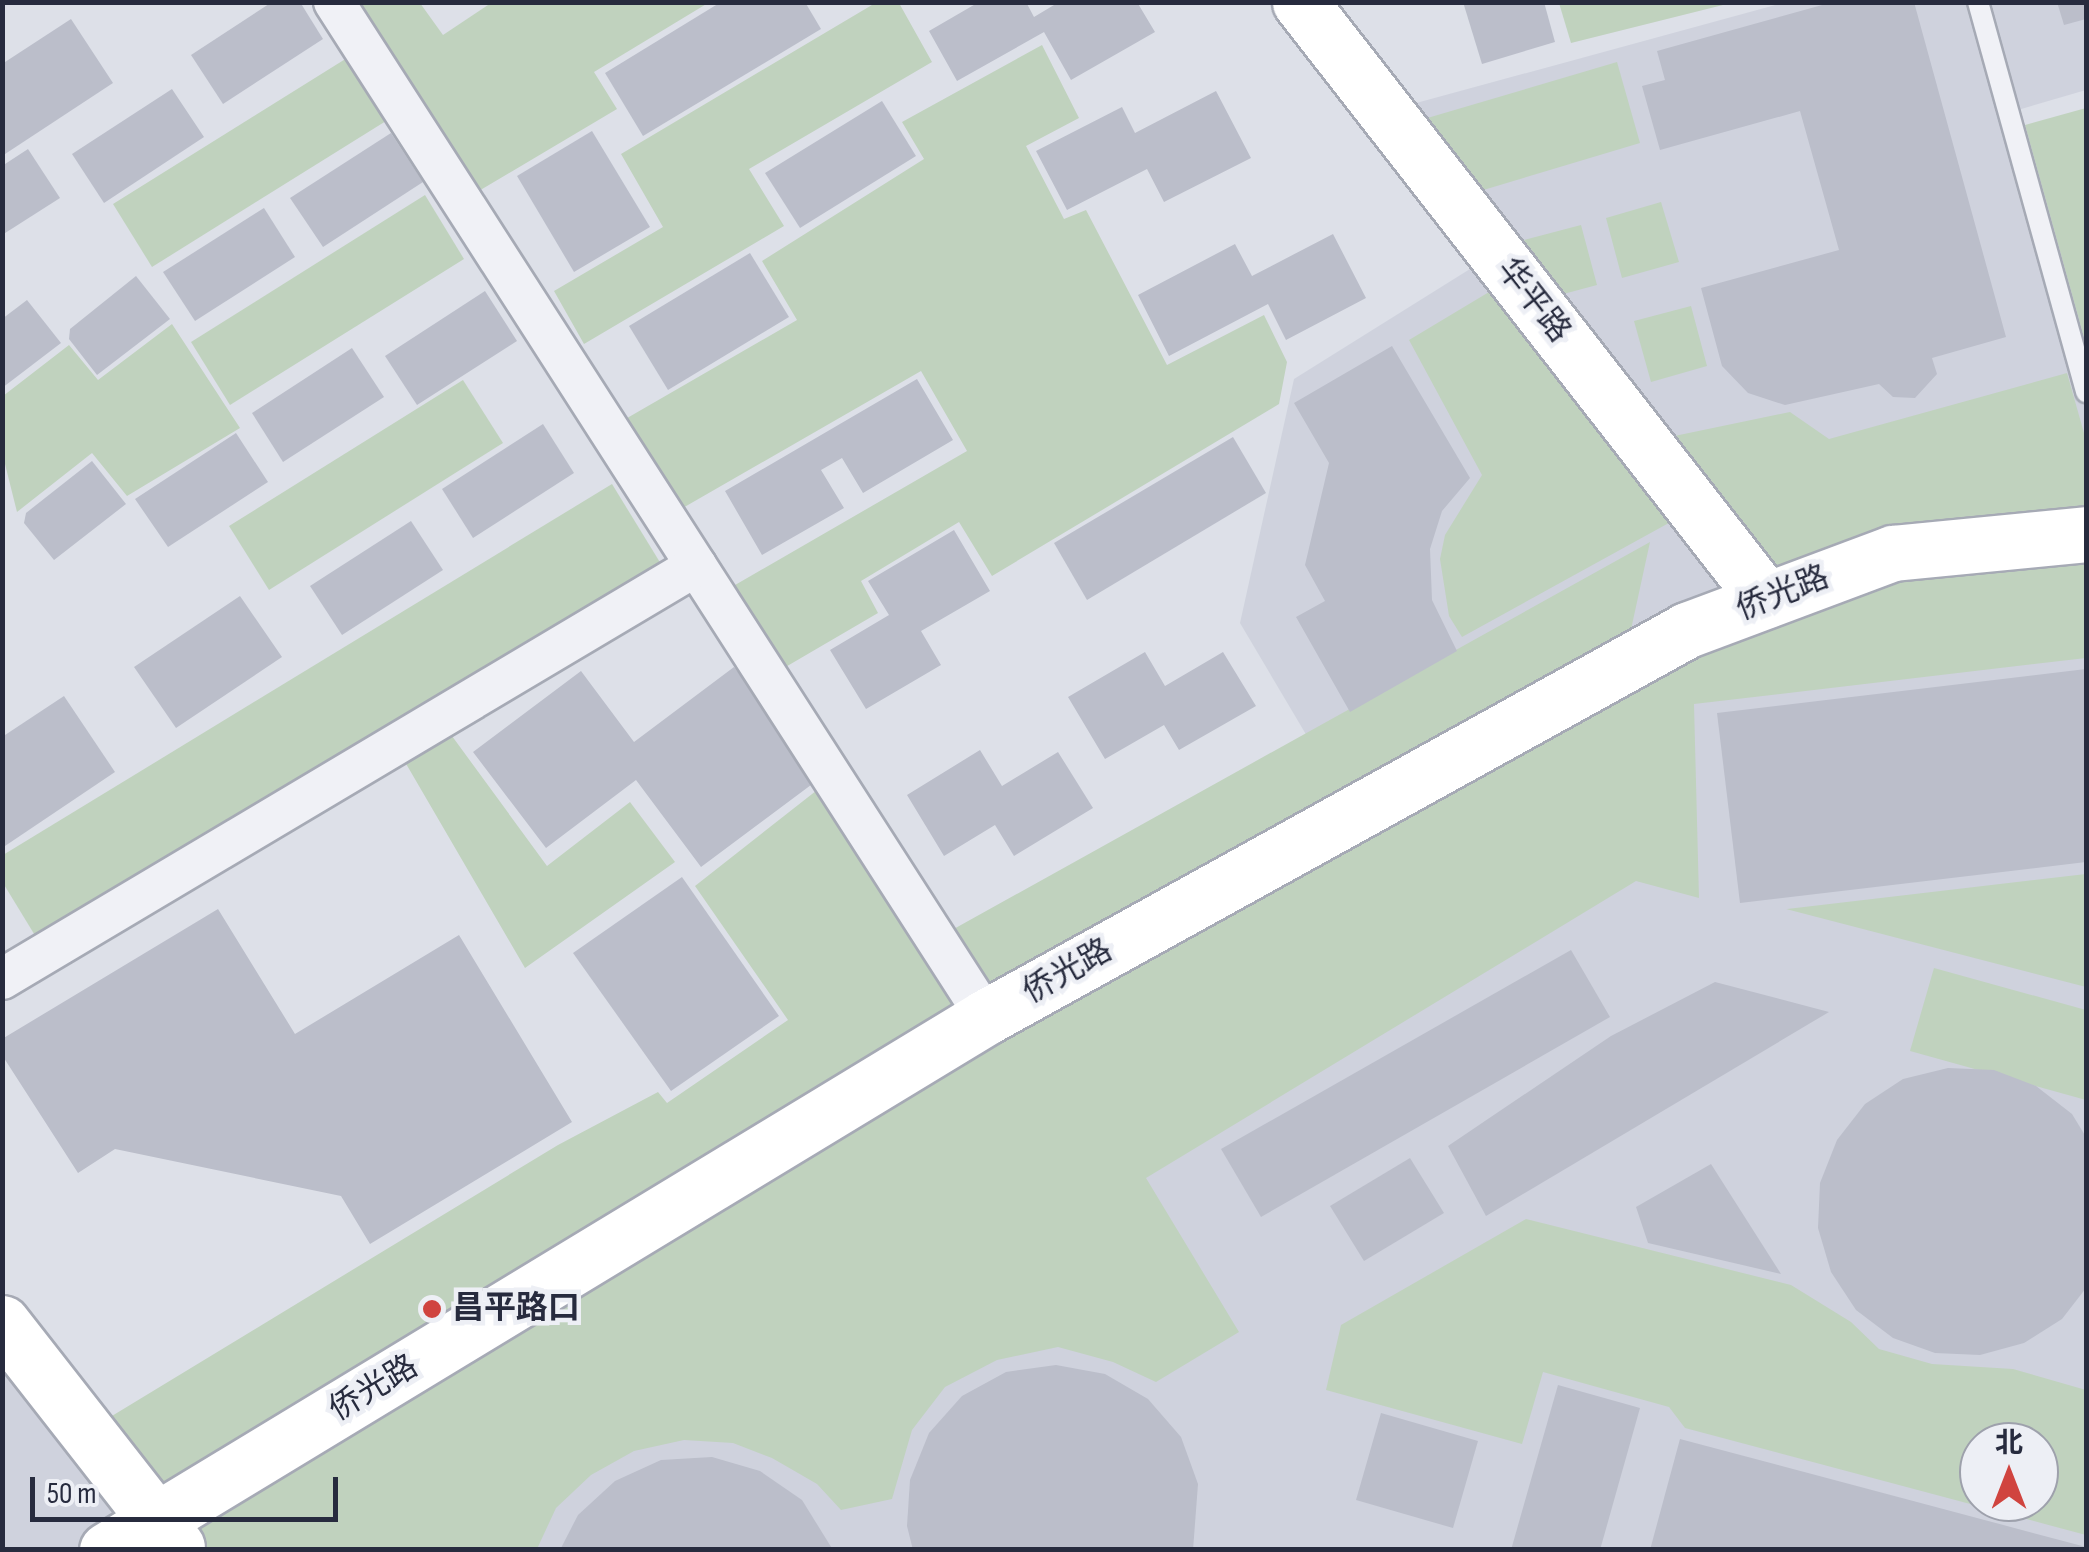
<!DOCTYPE html>
<meta charset="utf-8">
<style>
body{margin:0}
#map{position:relative;width:2089px;height:1552px;overflow:hidden;background:#dde0e8;font-family:"Sofia Sans Condensed","Noto Sans SC",sans-serif}
div>[style]{position:absolute}
.built>*{inset:0;background:#cfd2dd}
.green>*{inset:0;background:#c0d2be}
.building>*{inset:0;background:#bbbeca}
.roads{filter:drop-shadow(2px 0 #a6aab5) drop-shadow(-2px 0 #a6aab5) drop-shadow(0 2px #a6aab5) drop-shadow(0 -2px #a6aab5)}
.lane>*{height:20px;margin:-10px;padding:0 10px;transform-origin:10px;border-radius:10px;background:#f0f1f6}
.street>*{height:40px;margin:-20px;padding:0 20px;transform-origin:20px;border-radius:20px;background:#f0f1f6}
.secondary>*{height:55px;margin:-27.5px;padding:0 27.5px;transform-origin:27.5px;border-radius:27.5px;background:#fff}
.dots>*{width:28px;height:28px;translate:-50% -50%;box-sizing:border-box;border:5px solid #edeff5;border-radius:50%}
span{translate:-50% -50%;white-space:nowrap;text-align:center;line-height:1.15;-webkit-text-stroke:9px #edeff5;paint-order:stroke}
.street-label{font-size:32px;color:#272b3e}
.poi-label{font-size:32px;color:#272b3e;font-weight:700}
.left{translate:0 -50%;text-align:left}
.frame{position:absolute;inset:0;border:5px solid #272b3e;pointer-events:none}
.north{position:absolute;left:1959px;top:1422px;width:100px;height:100px;box-sizing:border-box;background:#edeff5;border:2px solid #9ea1ac;border-radius:50%;rotate:0deg;font-size:28px;font-weight:700;line-height:40px;text-align:center;color:#272b3e}
.north::after{content:'';display:block;margin:auto;width:35px;height:45px;background:#d0443f;clip-path:polygon(50% 0,100% 100%,50% 72%,0 100%)}
.scale{position:absolute;left:30px;top:1477px;width:308px;height:45px;box-sizing:border-box;border:5px solid #272b3e;border-top:0;padding-left:12px;font-size:30px;line-height:35px;white-space:nowrap;color:#272b3e;-webkit-text-stroke:8px #edeff5;paint-order:stroke}
</style>
<div id="map">
<div class="built">
<div style="clip-path:polygon(1783px 3px,1976px 3px,2086px 396px,2086px 532px,1766px 597px,1387px 111px)"></div>
<div style="clip-path:polygon(1981px 3px,2086px 3px,2086px 90px,2011px 112px)"></div>
<div style="clip-path:polygon(1494px 254px,1761px 599px,1352px 812px,1240px 623px,1294px 379px)"></div>
<div style="clip-path:polygon(evenodd,2086px 536px,2086px 1549px,181px 1550px,1687px 631px,2086px 536px,1979px 1442px,2039px 1442px,2039px 1502px,1979px 1502px,1979px 1442px)"></div>
<div style="clip-path:polygon(2px 1326px,154px 1519px,103px 1549px,3px 1549px)"></div>
</div>
<div class="green">
<div style="clip-path:polygon(877px 2px,899px 3px,932px 62px,749px 169px,784px 226px,584px 344px,554px 291px,663px 227px,621px 154px)"></div>
<div style="clip-path:polygon(352px 3px,420px 3px,443px 35px,491px 3px,708px 3px,594px 72px,617px 109px,472px 195px)"></div>
<div style="clip-path:polygon(1559px 3px,1559px 2px,1731px 3px,1571px 43px)"></div>
<div style="clip-path:polygon(1042px 45px,1079px 118px,1026px 146px,1064px 219px,1086px 210px,1167px 365px,1264px 315px,1287px 362px,1279px 404px,992px 576px,959px 522px,861px 581px,878px 613px,777px 672px,723px 592px,967px 451px,921px 371px,681px 509px,622px 421px,797px 320px,762px 261px,924px 159px,902px 122px)"></div>
<div style="clip-path:polygon(347px 58px,386px 121px,152px 267px,113px 204px)"></div>
<div style="clip-path:polygon(1617px 62px,1640px 143px,1480px 191px,1424px 119px)"></div>
<div style="clip-path:polygon(2086px 108px,2086px 345px,2025px 125px)"></div>
<div style="clip-path:polygon(425px 195px,464px 259px,230px 405px,191px 342px)"></div>
<div style="clip-path:polygon(1661px 202px,1679px 262px,1622px 278px,1606px 218px)"></div>
<div style="clip-path:polygon(1581px 225px,1597px 285px,1541px 300px,1524px 240px)"></div>
<div style="clip-path:polygon(1504px 283px,1687px 513px,1462px 637px,1449px 616px,1440px 559px,1445px 535px,1482px 475px,1409px 340px)"></div>
<div style="clip-path:polygon(1691px 306px,1707px 366px,1651px 382px,1634px 321px)"></div>
<div style="clip-path:polygon(172px 324px,240px 428px,127px 496px,92px 453px,17px 512px,3px 456px,3px 396px,69px 345px,98px 380px)"></div>
<div style="clip-path:polygon(2067px 373px,2086px 440px,2086px 524px,1771px 586px,1660px 439px,1790px 412px,1829px 439px)"></div>
<div style="clip-path:polygon(463px 380px,503px 443px,269px 590px,229px 526px)"></div>
<div style="clip-path:polygon(612px 484px,661px 564px,39px 942px,3px 883px,3px 855px)"></div>
<div style="clip-path:polygon(2086px 540px,2086px 658px,1694px 704px,1699px 898px,1636px 881px,1146px 1178px,1239px 1332px,1156px 1382px,1113px 1362px,1058px 1347px,997px 1360px,945px 1387px,912px 1430px,892px 1499px,841px 1510px,817px 1484px,772px 1458px,733px 1443px,684px 1440px,634px 1451px,591px 1475px,556px 1508px,537px 1549px,190px 1549px,172px 1525px,1687px 636px,1892px 558px)"></div>
<div style="clip-path:polygon(1650px 542px,1627px 648px,164px 1499px,102px 1422px,558px 1145px,658px 1092px,667px 1103px,788px 1020px,695px 886px,821px 787px,925px 945px)"></div>
<div style="clip-path:polygon(452px 736px,547px 866px,630px 802px,675px 862px,525px 968px,405px 762px)"></div>
<div style="clip-path:polygon(2086px 874px,2086px 987px,1786px 909px,1787px 909px)"></div>
<div style="clip-path:polygon(1934px 968px,2086px 1010px,2086px 1100px,1910px 1051px)"></div>
<div style="clip-path:polygon(evenodd,1526px 1219px,1791px 1285px,1851px 1322px,1879px 1349px,1932px 1364px,2013px 1369px,2086px 1390px,2086px 1535px,1685px 1428px,1669px 1407px,1543px 1372px,1522px 1444px,1326px 1390px,1341px 1325px,1526px 1219px,1979px 1442px,2039px 1442px,2039px 1502px,1979px 1502px,1979px 1442px)"></div>
</div>
<div class="building">
<div style="clip-path:polygon(272px 2px,300px 2px,323px 39px,223px 104px,191px 55px)"></div>
<div style="clip-path:polygon(721px 2px,805px 2px,821px 29px,643px 136px,605px 73px)"></div>
<div style="clip-path:polygon(979px 2px,1026px 2px,1034px 17px,1059px 2px,1137px 2px,1155px 32px,1071px 80px,1044px 32px,957px 81px,929px 31px)"></div>
<div style="clip-path:polygon(1463px 2px,1544px 2px,1555px 42px,1482px 64px)"></div>
<div style="clip-path:polygon(1833px 2px,1914px 2px,2006px 337px,1932px 358px,1937px 374px,1915px 398px,1893px 397px,1879px 384px,1785px 405px,1748px 393px,1722px 366px,1701px 288px,1839px 250px,1800px 111px,1660px 150px,1642px 86px,1665px 80px,1657px 51px)"></div>
<div style="clip-path:polygon(2057px 2px,2086px 2px,2086px 19px,2064px 25px)"></div>
<div style="clip-path:polygon(71px 19px,113px 83px,2px 156px,2px 64px)"></div>
<div style="clip-path:polygon(172px 89px,204px 137px,104px 203px,72px 154px)"></div>
<div style="clip-path:polygon(1216px 91px,1251px 158px,1164px 202px,1147px 169px,1067px 210px,1036px 151px,1122px 107px,1135px 133px)"></div>
<div style="clip-path:polygon(882px 101px,916px 156px,800px 228px,765px 173px)"></div>
<div style="clip-path:polygon(592px 131px,650px 227px,574px 272px,517px 176px)"></div>
<div style="clip-path:polygon(391px 133px,423px 182px,323px 247px,290px 198px)"></div>
<div style="clip-path:polygon(28px 149px,60px 198px,2px 235px,2px 166px)"></div>
<div style="clip-path:polygon(264px 208px,295px 257px,195px 321px,163px 272px)"></div>
<div style="clip-path:polygon(1333px 234px,1366px 298px,1286px 340px,1268px 304px,1169px 356px,1138px 295px,1235px 244px,1252px 276px)"></div>
<div style="clip-path:polygon(750px 253px,789px 317px,668px 390px,629px 326px)"></div>
<div style="clip-path:polygon(136px 276px,170px 319px,97px 375px,69px 339px,70px 329px)"></div>
<div style="clip-path:polygon(485px 291px,517px 341px,417px 405px,385px 356px)"></div>
<div style="clip-path:polygon(27px 300px,61px 343px,2px 388px,2px 319px)"></div>
<div style="clip-path:polygon(1392px 346px,1470px 478px,1442px 511px,1430px 549px,1432px 600px,1457px 651px,1350px 712px,1296px 617px,1325px 601px,1305px 565px,1329px 463px,1294px 403px)"></div>
<div style="clip-path:polygon(352px 348px,384px 397px,283px 462px,252px 413px)"></div>
<div style="clip-path:polygon(917px 379px,953px 440px,863px 493px,842px 458px,821px 470px,844px 508px,762px 555px,725px 491px)"></div>
<div style="clip-path:polygon(543px 424px,574px 473px,473px 538px,442px 489px)"></div>
<div style="clip-path:polygon(236px 433px,268px 482px,168px 547px,135px 499px)"></div>
<div style="clip-path:polygon(1233px 437px,1266px 493px,1087px 600px,1054px 543px)"></div>
<div style="clip-path:polygon(92px 461px,126px 504px,54px 560px,24px 523px,26px 513px)"></div>
<div style="clip-path:polygon(411px 521px,443px 570px,342px 635px,310px 586px)"></div>
<div style="clip-path:polygon(954px 530px,990px 591px,921px 631px,941px 665px,866px 709px,830px 650px,889px 615px,868px 581px)"></div>
<div style="clip-path:polygon(240px 596px,282px 657px,176px 728px,134px 667px)"></div>
<div style="clip-path:polygon(1145px 652px,1165px 686px,1223px 652px,1256px 706px,1179px 750px,1164px 725px,1105px 759px,1068px 697px)"></div>
<div style="clip-path:polygon(734px 667px,819px 779px,701px 867px,636px 780px,546px 848px,473px 752px,581px 671px,634px 742px)"></div>
<div style="clip-path:polygon(2086px 669px,2086px 862px,1740px 903px,1717px 713px)"></div>
<div style="clip-path:polygon(64px 696px,115px 772px,2px 848px,2px 737px)"></div>
<div style="clip-path:polygon(980px 750px,1002px 786px,1058px 752px,1093px 808px,1014px 856px,995px 825px,944px 856px,907px 795px)"></div>
<div style="clip-path:polygon(682px 877px,779px 1016px,671px 1091px,573px 953px)"></div>
<div style="clip-path:polygon(218px 909px,295px 1034px,459px 935px,572px 1122px,370px 1244px,341px 1196px,115px 1149px,78px 1173px,2px 1055px,2px 1039px)"></div>
<div style="clip-path:polygon(1571px 950px,1610px 1017px,1261px 1217px,1221px 1149px)"></div>
<div style="clip-path:polygon(1715px 982px,1829px 1012px,1486px 1216px,1448px 1146px,1611px 1036px)"></div>
<div style="clip-path:polygon(1948px 1068px,1994px 1070px,2036px 1086px,2072px 1114px,2086px 1137px,2086px 1288px,2062px 1319px,2024px 1343px,1980px 1355px,1935px 1353px,1893px 1338px,1856px 1310px,1831px 1272px,1818px 1228px,1820px 1183px,1837px 1140px,1865px 1104px,1903px 1079px)"></div>
<div style="clip-path:polygon(1410px 1158px,1444px 1213px,1364px 1261px,1330px 1206px)"></div>
<div style="clip-path:polygon(1711px 1164px,1781px 1274px,1648px 1243px,1636px 1207px)"></div>
<div style="clip-path:polygon(1056px 1365px,1105px 1374px,1148px 1399px,1181px 1437px,1198px 1484px,1193px 1550px,913px 1550px,907px 1526px,910px 1480px,929px 1433px,962px 1396px,1006px 1372px)"></div>
<div style="clip-path:polygon(1558px 1385px,1640px 1408px,1600px 1550px,1511px 1550px)"></div>
<div style="clip-path:polygon(1381px 1413px,1478px 1441px,1453px 1528px,1356px 1500px)"></div>
<div style="clip-path:polygon(1680px 1439px,2086px 1547px,2086px 1550px,1650px 1550px)"></div>
<div style="clip-path:polygon(712px 1457px,760px 1471px,802px 1500px,833px 1550px,560px 1550px,578px 1515px,615px 1481px,661px 1460px)"></div>
</div>
<div class="roads">
<div class="lane">
<div style="left:1978px;top:2px;width:405px;rotate:74.5deg"></div>
</div>
<div class="street">
<div style="left:334px;top:2px;width:1206px;rotate:57.28deg"></div>
<div style="left:2px;top:979px;width:808px;rotate:-30.76deg"></div>
</div>
<div class="secondary">
<div style="left:1300px;top:2px;width:758px;rotate:52.07deg"></div>
<div style="left:2px;top:1323px;width:284px;rotate:52deg"></div>
<div style="left:107px;top:1550px;width:1028px;rotate:-31.23deg"></div>
<div style="left:986px;top:1017px;width:801px;rotate:-28.9deg"></div>
<div style="left:1687px;top:630px;width:220px;rotate:-20.5deg"></div>
<div style="left:1893px;top:553px;width:194px;rotate:-5.6deg"></div>
</div>
</div>
<div class="dots">
<div style="left:432px;top:1309px;background:#d0443f"></div>
</div>
<div class="street-label">
<span style="left:1533px;top:301px;rotate:52deg">华平路</span>
<span style="left:1783px;top:594px;rotate:-21deg">侨光路</span>
<span style="left:1068px;top:972px;rotate:-29deg">侨光路</span>
<span style="left:374px;top:1389px;rotate:-31deg">侨光路</span>
</div>
<div class="poi-label">
<span class="left" style="left:452px;top:1309px">昌平路口</span>
</div>
<div class="frame"></div>
<div class="north">北</div>
<div class="scale">50 m</div>
</div>
